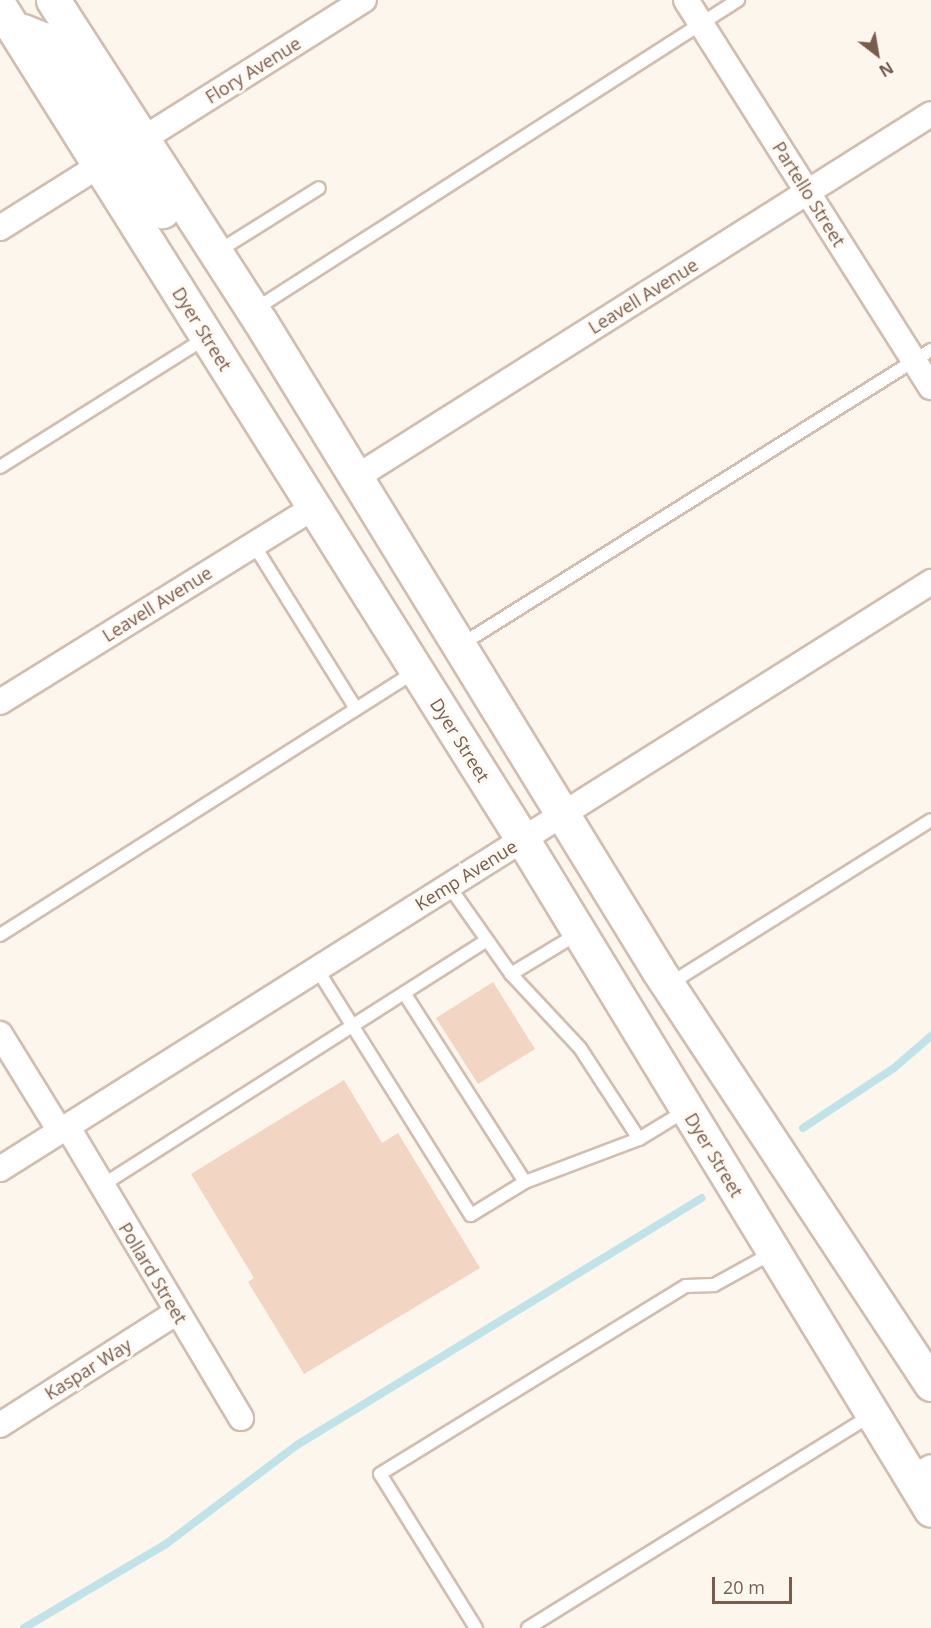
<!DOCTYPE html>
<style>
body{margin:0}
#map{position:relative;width:931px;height:1628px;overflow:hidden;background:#fdf6ec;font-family:"Open Sans",sans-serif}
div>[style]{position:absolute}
.stream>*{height:8px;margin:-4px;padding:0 4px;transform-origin:4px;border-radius:4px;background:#bfe3e8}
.building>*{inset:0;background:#f3d5c3}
.roads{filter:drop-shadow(2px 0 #d1beb0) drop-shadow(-2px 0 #d1beb0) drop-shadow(0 2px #d1beb0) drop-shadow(0 -2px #d1beb0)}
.lane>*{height:12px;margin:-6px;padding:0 6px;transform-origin:6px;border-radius:6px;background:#fff}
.street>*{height:24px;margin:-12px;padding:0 12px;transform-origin:12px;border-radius:12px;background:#fff}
.secondary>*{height:33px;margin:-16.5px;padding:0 16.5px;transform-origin:16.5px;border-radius:16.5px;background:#fff}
span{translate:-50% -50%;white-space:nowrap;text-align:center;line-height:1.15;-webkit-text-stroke:6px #fffaf3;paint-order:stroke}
.street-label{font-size:18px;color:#7a5c4d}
.north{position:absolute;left:847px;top:24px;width:60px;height:60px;-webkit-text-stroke:4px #fffaf3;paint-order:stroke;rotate:149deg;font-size:16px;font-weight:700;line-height:24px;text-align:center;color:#7a5c4d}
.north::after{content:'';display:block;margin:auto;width:21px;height:27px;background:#7a5c4d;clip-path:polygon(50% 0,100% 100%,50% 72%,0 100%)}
.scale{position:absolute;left:712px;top:1577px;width:80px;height:27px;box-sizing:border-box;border:3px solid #7a5c4d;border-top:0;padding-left:8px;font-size:18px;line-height:21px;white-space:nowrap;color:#7a5c4d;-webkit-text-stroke:4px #fffaf3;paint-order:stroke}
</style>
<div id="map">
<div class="stream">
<div style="left:803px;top:1128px;width:109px;rotate:-33.4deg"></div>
<div style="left:894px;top:1068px;width:49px;rotate:-40.9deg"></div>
<div style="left:24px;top:1628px;width:165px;rotate:-30.6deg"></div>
<div style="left:166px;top:1544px;width:164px;rotate:-37.1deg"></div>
<div style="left:297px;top:1445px;width:474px;rotate:-31.4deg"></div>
</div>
<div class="building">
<div style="clip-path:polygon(493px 982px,535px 1049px,478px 1084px,436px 1018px)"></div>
<div style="clip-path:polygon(344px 1080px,382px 1143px,398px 1133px,480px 1268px,304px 1374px,248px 1282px,254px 1278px,191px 1174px)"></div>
</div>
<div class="roads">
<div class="lane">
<div style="left:217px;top:252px;width:120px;rotate:-32.1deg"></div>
<div style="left:254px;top:310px;width:575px;rotate:-32.64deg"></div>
<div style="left:0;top:467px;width:243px;rotate:-32.1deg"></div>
<div style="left:254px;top:545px;width:193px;rotate:58.1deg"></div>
<div style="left:459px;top:646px;width:557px;rotate:-32.09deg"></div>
<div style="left:449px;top:886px;width:108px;rotate:54.8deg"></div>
<div style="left:511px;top:974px;width:79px;rotate:-31.1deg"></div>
<div style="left:0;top:935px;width:493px;rotate:-32.4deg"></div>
<div style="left:317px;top:969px;width:290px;rotate:58deg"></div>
<div style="left:471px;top:1215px;width:63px;rotate:-31.4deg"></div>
<div style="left:525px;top:1182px;width:224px;rotate:-122.6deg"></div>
<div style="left:511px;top:974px;width:101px;rotate:47deg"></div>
<div style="left:580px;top:1048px;width:108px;rotate:57deg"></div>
<div style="left:668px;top:985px;width:310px;rotate:-32.1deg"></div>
<div style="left:525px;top:1182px;width:122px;rotate:-20.7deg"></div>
<div style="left:639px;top:1139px;width:54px;rotate:-31.3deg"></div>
<div style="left:101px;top:1186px;width:456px;rotate:-32.5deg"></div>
<div style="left:476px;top:1628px;width:181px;rotate:-121.9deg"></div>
<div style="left:380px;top:1474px;width:359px;rotate:-31.6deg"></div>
<div style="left:686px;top:1286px;width:28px;rotate:-2deg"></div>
<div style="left:714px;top:1285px;width:66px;rotate:-28.9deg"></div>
<div style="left:528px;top:1628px;width:402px;rotate:-31.8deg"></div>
</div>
<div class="street">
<div style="left:686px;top:0;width:458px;rotate:57.7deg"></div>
<div style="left:143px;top:139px;width:261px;rotate:-32.2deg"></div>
<div style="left:0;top:228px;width:118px;rotate:-32.2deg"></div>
<div style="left:355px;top:478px;width:681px;rotate:-32.29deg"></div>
<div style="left:0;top:702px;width:370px;rotate:-31.8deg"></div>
<div style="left:0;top:1034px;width:114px;rotate:58.3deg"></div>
<div style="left:67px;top:1126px;width:340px;rotate:59.2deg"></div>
<div style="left:0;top:1169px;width:1101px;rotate:-32.23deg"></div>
<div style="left:0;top:1425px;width:209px;rotate:-32.5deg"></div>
<div style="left:912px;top:1479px;width:22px;rotate:-32deg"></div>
</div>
<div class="secondary">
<div style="left:53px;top:0;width:382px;rotate:57.2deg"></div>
<div style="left:260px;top:321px;width:761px;rotate:58.48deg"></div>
<div style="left:658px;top:970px;width:496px;rotate:56.6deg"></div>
<div style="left:0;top:7px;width:984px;rotate:57.88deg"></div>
<div style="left:523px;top:840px;width:784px;rotate:58.66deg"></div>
<div style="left:23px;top:31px;width:22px;rotate:22deg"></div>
<div style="left:43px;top:39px;width:110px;rotate:54.3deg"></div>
<div style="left:107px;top:128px;width:17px;rotate:36deg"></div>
<div style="left:121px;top:138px;width:22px;rotate:3deg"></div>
<div style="left:100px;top:165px;width:25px;rotate:5deg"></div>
<div style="left:125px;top:167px;width:18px;rotate:27deg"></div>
<div style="left:141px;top:175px;width:42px;rotate:59.7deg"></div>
</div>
</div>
<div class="street-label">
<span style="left:253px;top:70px;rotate:-32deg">Flory Avenue</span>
<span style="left:809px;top:194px;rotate:58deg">Partello Street</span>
<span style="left:643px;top:296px;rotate:-32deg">Leavell Avenue</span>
<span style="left:202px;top:329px;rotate:58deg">Dyer Street</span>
<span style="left:157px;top:604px;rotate:-32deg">Leavell Avenue</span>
<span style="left:460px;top:740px;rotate:58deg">Dyer Street</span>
<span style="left:466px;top:875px;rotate:-32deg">Kemp Avenue</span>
<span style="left:714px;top:1155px;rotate:59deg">Dyer Street</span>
<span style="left:153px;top:1273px;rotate:59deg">Pollard Street</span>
<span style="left:88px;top:1369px;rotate:-32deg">Kaspar Way</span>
</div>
<div class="north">N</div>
<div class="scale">20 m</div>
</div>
